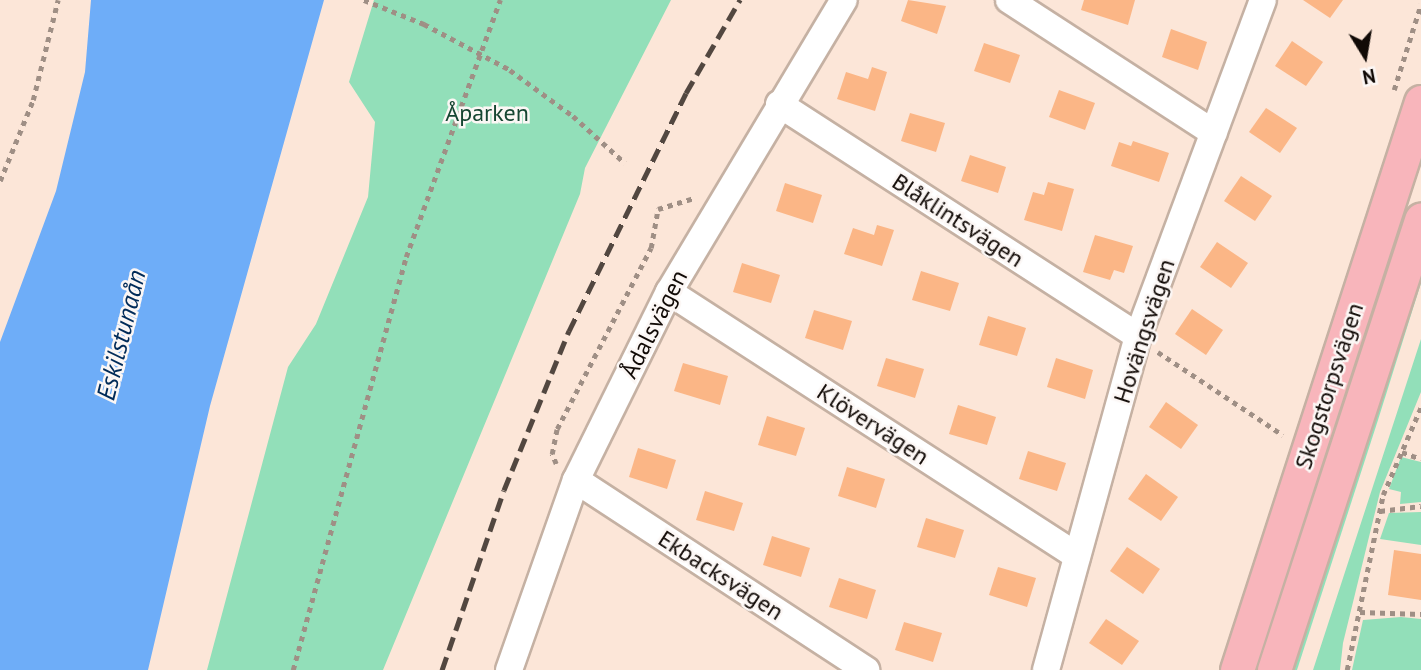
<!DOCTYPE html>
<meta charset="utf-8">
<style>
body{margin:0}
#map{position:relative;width:1421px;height:670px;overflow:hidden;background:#fce6d8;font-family:"PT Sans",sans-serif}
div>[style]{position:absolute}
.green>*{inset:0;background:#92dfb9}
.water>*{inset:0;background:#6eadf8}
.building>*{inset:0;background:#fbb686}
.path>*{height:4.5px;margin-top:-2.25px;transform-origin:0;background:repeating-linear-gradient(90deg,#9f8f85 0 5px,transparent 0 10px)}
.roads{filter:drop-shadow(2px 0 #c5b1a3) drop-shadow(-2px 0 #c5b1a3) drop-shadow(0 2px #c5b1a3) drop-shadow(0 -2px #c5b1a3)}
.minor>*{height:26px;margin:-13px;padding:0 13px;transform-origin:13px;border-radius:13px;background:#fff}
.major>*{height:33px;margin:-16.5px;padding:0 16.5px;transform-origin:16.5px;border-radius:16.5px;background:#f8b5bb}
.rail>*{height:5px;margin-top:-2.5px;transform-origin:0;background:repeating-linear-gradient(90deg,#524740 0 14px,transparent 0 21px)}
span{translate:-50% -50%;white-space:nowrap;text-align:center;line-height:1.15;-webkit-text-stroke:5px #fcf7f5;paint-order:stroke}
.park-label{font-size:24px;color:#164632}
.street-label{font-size:24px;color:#110a06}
.water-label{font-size:26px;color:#002b59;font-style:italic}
.north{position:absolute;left:1330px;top:21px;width:70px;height:70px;-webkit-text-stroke:5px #fcf7f5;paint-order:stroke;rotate:169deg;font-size:19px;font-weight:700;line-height:28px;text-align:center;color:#110a06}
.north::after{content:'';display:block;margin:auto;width:24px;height:32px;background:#110a06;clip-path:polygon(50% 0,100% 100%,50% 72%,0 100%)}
</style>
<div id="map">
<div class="green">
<div style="clip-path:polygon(374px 0,671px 0,585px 168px,580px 194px,383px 670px,207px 670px,288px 367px,316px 324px,368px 197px,375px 122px,349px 82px)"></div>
<div style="clip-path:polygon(1421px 267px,1421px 283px,1378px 420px,1297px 670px,1291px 670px)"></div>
<div style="clip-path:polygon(1421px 339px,1421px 392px,1380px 492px,1343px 643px,1340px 670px,1313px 670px)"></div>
<div style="clip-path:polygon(1401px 457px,1421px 462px,1421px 502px,1400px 504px,1401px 492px,1389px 489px)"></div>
<div style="clip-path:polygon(1421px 512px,1421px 545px,1380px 539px,1389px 513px)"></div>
<div style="clip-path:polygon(1401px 617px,1421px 619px,1421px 670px,1352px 670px,1363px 620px)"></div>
</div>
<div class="water">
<div style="clip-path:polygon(91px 0,324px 0,210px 406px,148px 670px,0 670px,0 342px,56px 191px,85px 72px)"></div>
</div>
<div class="building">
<div style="clip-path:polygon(908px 0,946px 6px,937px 34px,901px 21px)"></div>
<div style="clip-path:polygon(1084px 0,1135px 0,1128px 25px,1081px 10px)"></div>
<div style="clip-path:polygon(1303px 0,1343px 0,1330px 18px)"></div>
<div style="clip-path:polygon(1171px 29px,1207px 42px,1198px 70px,1162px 57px)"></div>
<div style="clip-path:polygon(1292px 41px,1323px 62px,1306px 86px,1275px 66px)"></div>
<div style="clip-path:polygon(984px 43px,1020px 55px,1010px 83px,974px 71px)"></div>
<div style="clip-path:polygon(872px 67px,887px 72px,875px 111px,837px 99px,846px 72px,868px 79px)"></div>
<div style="clip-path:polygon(1059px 90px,1095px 103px,1085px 130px,1049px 117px)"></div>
<div style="clip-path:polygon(1266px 108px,1297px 128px,1280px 153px,1249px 132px)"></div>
<div style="clip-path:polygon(910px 113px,945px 123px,936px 152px,901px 141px)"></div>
<div style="clip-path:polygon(1133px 141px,1169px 153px,1159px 182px,1111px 166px,1119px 142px,1131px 146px)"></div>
<div style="clip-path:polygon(970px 155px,1006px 167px,998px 193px,961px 181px)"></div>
<div style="clip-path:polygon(1241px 176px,1272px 196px,1255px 221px,1224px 201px)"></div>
<div style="clip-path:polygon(1048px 182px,1074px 189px,1062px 231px,1024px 220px,1033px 192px,1044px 195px)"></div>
<div style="clip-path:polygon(785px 183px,822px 195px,813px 223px,776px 211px)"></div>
<div style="clip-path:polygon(877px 225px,894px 230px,882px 266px,844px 254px,853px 228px,874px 235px)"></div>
<div style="clip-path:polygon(1095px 235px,1133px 246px,1124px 273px,1114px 270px,1110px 280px,1083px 272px)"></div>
<div style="clip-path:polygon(1217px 242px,1248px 263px,1231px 288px,1200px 267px)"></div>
<div style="clip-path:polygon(742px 263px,780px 275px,771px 303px,733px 292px)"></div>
<div style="clip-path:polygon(921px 271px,959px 283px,950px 311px,912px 300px)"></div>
<div style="clip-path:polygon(1192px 309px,1223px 330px,1206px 355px,1175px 334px)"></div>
<div style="clip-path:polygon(814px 310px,852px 321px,843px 350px,805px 338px)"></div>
<div style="clip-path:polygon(988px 316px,1026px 328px,1017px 356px,979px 345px)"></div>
<div style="clip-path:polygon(886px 358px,924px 369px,915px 398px,877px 386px)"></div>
<div style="clip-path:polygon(1056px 358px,1093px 370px,1085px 399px,1047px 387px)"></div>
<div style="clip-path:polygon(683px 363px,728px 376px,720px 405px,674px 391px)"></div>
<div style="clip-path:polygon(1166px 402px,1198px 425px,1181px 449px,1149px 427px)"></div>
<div style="clip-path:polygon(958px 405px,996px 417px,987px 445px,949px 434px)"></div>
<div style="clip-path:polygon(767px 416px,805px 428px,796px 456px,758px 445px)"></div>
<div style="clip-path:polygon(638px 448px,676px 460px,667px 489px,629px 477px)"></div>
<div style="clip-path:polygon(1028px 451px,1066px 463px,1057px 491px,1019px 479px)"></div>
<div style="clip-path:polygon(847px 467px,885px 479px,876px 508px,838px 496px)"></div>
<div style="clip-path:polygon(1146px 474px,1178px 497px,1161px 521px,1128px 499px)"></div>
<div style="clip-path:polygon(705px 491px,743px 503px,734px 531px,696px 520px)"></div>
<div style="clip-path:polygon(926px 518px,964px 530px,955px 558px,917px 547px)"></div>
<div style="clip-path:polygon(772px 536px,810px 548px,801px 577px,763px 565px)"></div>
<div style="clip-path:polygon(1127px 547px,1160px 569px,1143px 594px,1110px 571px)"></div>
<div style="clip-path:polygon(1394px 550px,1421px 554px,1421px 600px,1388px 595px)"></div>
<div style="clip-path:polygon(998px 567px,1036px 578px,1027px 607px,989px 595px)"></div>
<div style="clip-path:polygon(839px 578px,876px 590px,867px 619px,829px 607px)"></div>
<div style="clip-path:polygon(1106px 619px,1139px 641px,1122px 665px,1089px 643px)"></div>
<div style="clip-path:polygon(904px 622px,942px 633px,933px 662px,895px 650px)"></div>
</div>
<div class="path">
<div style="left:364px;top:0;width:65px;rotate:21.8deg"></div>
<div style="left:424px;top:24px;width:98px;rotate:28.1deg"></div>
<div style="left:510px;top:70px;width:78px;rotate:36.1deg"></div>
<div style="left:573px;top:116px;width:70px;rotate:42.1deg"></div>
<div style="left:1394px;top:90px;width:90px;rotate:-72.6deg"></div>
<div style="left:0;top:181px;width:87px;rotate:-67.8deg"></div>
<div style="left:33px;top:100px;width:103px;rotate:-76deg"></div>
<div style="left:1158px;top:352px;width:150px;rotate:33.6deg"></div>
<div style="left:1402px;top:452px;width:20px;rotate:20deg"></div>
<div style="left:556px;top:464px;width:11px;rotate:-112deg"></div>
<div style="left:552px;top:454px;width:25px;rotate:-79deg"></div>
<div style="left:557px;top:429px;width:204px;rotate:-62.6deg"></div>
<div style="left:651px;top:248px;width:40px;rotate:-80deg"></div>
<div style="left:658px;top:209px;width:39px;rotate:-17deg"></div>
<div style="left:1380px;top:511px;width:41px;rotate:-7deg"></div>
<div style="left:1360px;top:612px;width:61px;rotate:1.9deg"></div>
<div style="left:293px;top:670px;width:428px;rotate:-74.7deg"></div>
<div style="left:406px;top:257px;width:274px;rotate:-69.9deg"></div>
<div style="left:1347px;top:670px;width:179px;rotate:-78.4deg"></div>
<div style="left:1383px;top:495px;width:96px;rotate:-66.6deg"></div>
</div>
<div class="roads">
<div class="minor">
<div style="left:1009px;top:0;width:244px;rotate:33deg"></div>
<div style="left:779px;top:104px;width:427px;rotate:32.9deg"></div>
<div style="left:669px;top:292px;width:486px;rotate:32.9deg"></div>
<div style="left:576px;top:480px;width:347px;rotate:33.2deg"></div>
<div style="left:509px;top:670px;width:201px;rotate:-70.6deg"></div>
<div style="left:576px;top:480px;width:210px;rotate:-63.7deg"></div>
<div style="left:669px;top:292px;width:340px;rotate:-59.1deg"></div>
<div style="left:1046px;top:670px;width:346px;rotate:-74.6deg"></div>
<div style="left:1138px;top:336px;width:358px;rotate:-69.6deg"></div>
</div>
<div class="major">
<div style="left:1237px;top:670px;width:597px;rotate:-72.05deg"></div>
<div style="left:1274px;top:670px;width:474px;rotate:-71.9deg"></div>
</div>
</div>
<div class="rail">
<div style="left:442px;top:670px;width:190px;rotate:-71deg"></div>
<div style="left:504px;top:490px;width:172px;rotate:-67.8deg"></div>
<div style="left:569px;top:331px;width:265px;rotate:-63.8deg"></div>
<div style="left:686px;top:93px;width:108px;rotate:-59.9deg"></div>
</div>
<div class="park-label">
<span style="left:487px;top:113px">Åparken</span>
</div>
<div class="street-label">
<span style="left:958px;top:220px;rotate:33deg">Blåklintsvägen</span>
<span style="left:654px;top:324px;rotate:-63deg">Ådalsvägen</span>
<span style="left:1144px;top:331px;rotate:-72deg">Hovängsvägen</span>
<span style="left:1329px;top:386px;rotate:-72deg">Skogstorpsvägen</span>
<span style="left:873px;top:424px;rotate:33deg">Klövervägen</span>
<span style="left:721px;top:575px;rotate:33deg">Ekbacksvägen</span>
</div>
<div class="water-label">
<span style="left:121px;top:335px;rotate:-76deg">Eskilstunaån</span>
</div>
<div class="north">N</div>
</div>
